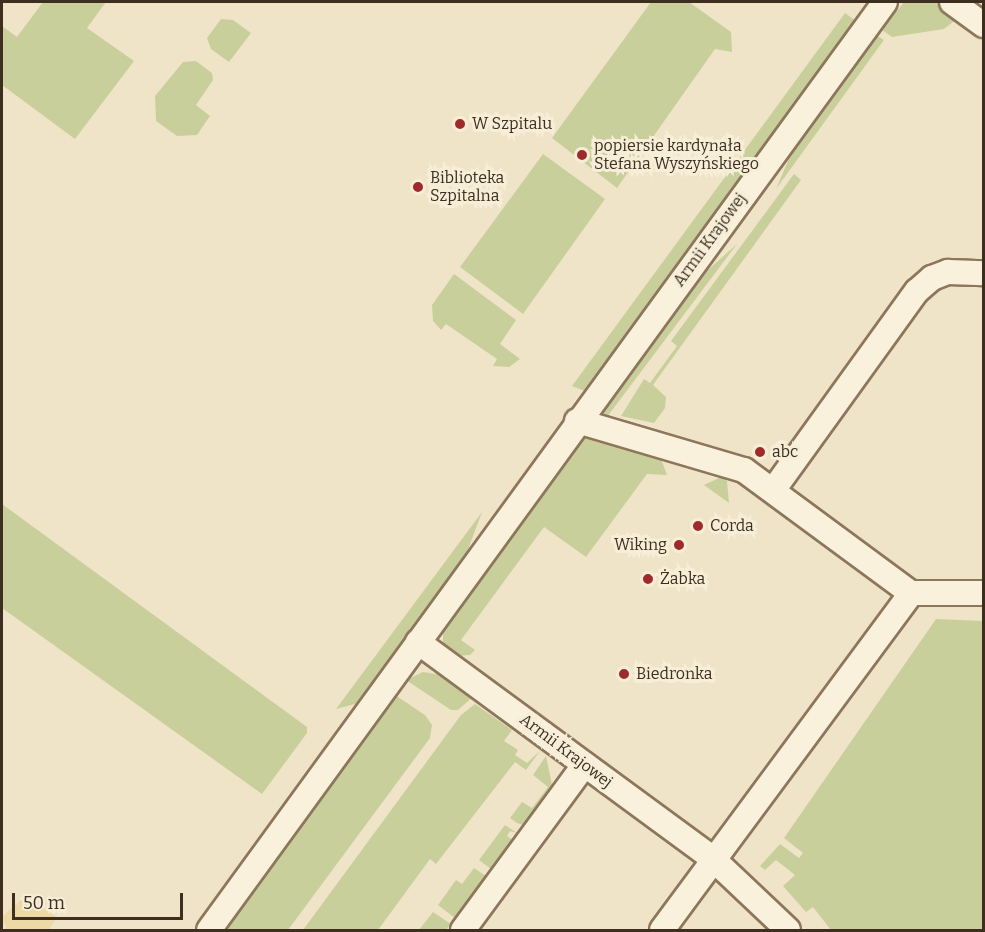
<!DOCTYPE html>
<meta charset="utf-8">
<style>
body{margin:0}
#map{position:relative;width:985px;height:932px;overflow:hidden;background:#f0e4c8;font-family:Bitter,serif}
div>[style]{position:absolute}
.green>*{inset:0;background:#c9cf9b}
.sand>*{inset:0;background:#ecd9a5}
.roads{filter:drop-shadow(2px 0 #8d765c) drop-shadow(-2px 0 #8d765c) drop-shadow(0 2px #8d765c) drop-shadow(0 -2px #8d765c)}
.street>*{height:24px;margin:-12px;padding:0 12px;transform-origin:12px;border-radius:12px;background:#faf1dc}
.dots>*{width:16px;height:16px;translate:-50% -50%;box-sizing:border-box;border:3px solid #f7eed8;border-radius:50%}
span{translate:-50% -50%;white-space:nowrap;text-align:center;line-height:1.15;-webkit-text-stroke:6px #f7eed8;paint-order:stroke}
.poi-label{font-size:16px;color:#3d2e20}
.left{translate:0 -50%;text-align:left}
.right{translate:-100% -50%;text-align:right}
.street-label{font-size:16px;color:#3d2e20}
.frame{position:absolute;inset:0;border:3px solid #3d2e20;pointer-events:none}
.scale{position:absolute;left:12px;top:893px;width:171px;height:27px;box-sizing:border-box;border:3px solid #3d2e20;border-top:0;padding-left:8px;font-size:18px;line-height:21px;white-space:nowrap;color:#3d2e20;-webkit-text-stroke:4px #f7eed8;paint-order:stroke}
</style>
<div id="map">
<div class="green">
<div style="clip-path:polygon(43px 2px,106px 2px,87px 28px,134px 61px,75px 139px,2px 85px,2px 26px,17px 37px)"></div>
<div style="clip-path:polygon(651px 2px,689px 2px,731px 32px,732px 52px,715px 49px,617px 188px,552px 138px)"></div>
<div style="clip-path:polygon(904px 2px,935px 2px,958px 18px,944px 29px,892px 37px,882px 30px)"></div>
<div style="clip-path:polygon(845px 13px,856px 21px,585px 391px,572px 386px)"></div>
<div style="clip-path:polygon(221px 19px,233px 20px,251px 33px,229px 62px,211px 49px,207px 38px)"></div>
<div style="clip-path:polygon(878px 36px,884px 40px,776px 189px,794px 147px)"></div>
<div style="clip-path:polygon(196px 61px,212px 73px,213px 80px,196px 105px,210px 116px,197px 135px,177px 136px,156px 121px,155px 96px,183px 62px)"></div>
<div style="clip-path:polygon(543px 154px,605px 199px,523px 314px,460px 267px)"></div>
<div style="clip-path:polygon(794px 174px,801px 180px,653px 385px,666px 397px,665px 408px,654px 423px,621px 416px,644px 379px,650px 383px,677px 346px,671px 341px)"></div>
<div style="clip-path:polygon(737px 244px,607px 417px,604px 415px,603px 408px,700px 277px)"></div>
<div style="clip-path:polygon(454px 274px,516px 320px,500px 344px,520px 359px,509px 367px,493px 366px,497px 359px,446px 324px,441px 330px,433px 321px,432px 305px)"></div>
<div style="clip-path:polygon(585px 436px,660px 456px,667px 475px,647px 474px,586px 557px,544px 527px,461px 640px,475px 650px,470px 655px,457px 656px,443px 646px,443px 628px)"></div>
<div style="clip-path:polygon(721px 477px,727px 481px,729px 503px,704px 485px)"></div>
<div style="clip-path:polygon(2px 504px,307px 727px,307px 733px,262px 794px,2px 608px)"></div>
<div style="clip-path:polygon(482px 512px,466px 555px,359px 703px,336px 709px)"></div>
<div style="clip-path:polygon(936px 619px,983px 621px,983px 930px,831px 930px,813px 907px,806px 912px,783px 886px,795px 875px,776px 860px,765px 870px,760px 866px,780px 844px,799px 858px,803px 853px,784px 838px)"></div>
<div style="clip-path:polygon(423px 672px,448px 676px,475px 695px,458px 710px,451px 710px,406px 680px)"></div>
<div style="clip-path:polygon(395px 695px,425px 715px,432px 725px,430px 738px,288px 930px,223px 930px)"></div>
<div style="clip-path:polygon(475px 704px,512px 730px,504px 741px,518px 750px,515px 755px,527px 763px,540px 751px,526px 770px,515px 762px,436px 864px,430px 859px,378px 930px,303px 930px,461px 715px)"></div>
<div style="clip-path:polygon(546px 756px,552px 785px,523px 825px,517px 823px,510px 818px,522px 802px,532px 808px,548px 787px,533px 775px)"></div>
<div style="clip-path:polygon(505px 825px,517px 833px,510px 831px,507px 836px,513px 840px,491px 869px,479px 860px)"></div>
<div style="clip-path:polygon(474px 868px,486px 876px,455px 918px,438px 905px,456px 880px,462px 884px)"></div>
<div style="clip-path:polygon(433px 912px,451px 924px,446px 930px,419px 930px)"></div>
</div>
<div class="sand">
<div style="clip-path:polygon(24px 897px,57px 917px,49px 930px,7px 930px,2px 917px)"></div>
</div>
<div class="roads">
<div class="street">
<div style="left:952px;top:2px;width:39px;rotate:36deg"></div>
<div style="left:577px;top:421px;width:174px;rotate:16.4deg"></div>
<div style="left:744px;top:470px;width:207px;rotate:36.4deg"></div>
<div style="left:911px;top:593px;width:73px"></div>
<div style="left:774px;top:489px;width:244px;rotate:-54.2deg"></div>
<div style="left:917px;top:291px;width:20px;rotate:-41deg"></div>
<div style="left:932px;top:278px;width:17px;rotate:-21deg"></div>
<div style="left:948px;top:272px;width:36px;rotate:2deg"></div>
<div style="left:418px;top:642px;width:366px;rotate:36.3deg"></div>
<div style="left:713px;top:859px;width:103px;rotate:43.4deg"></div>
<div style="left:209px;top:930px;width:1148px;rotate:-53.93deg"></div>
<div style="left:463px;top:930px;width:205px;rotate:-53.7deg"></div>
<div style="left:662px;top:930px;width:419px;rotate:-53.5deg"></div>
</div>
</div>
<div class="dots">
<div style="left:460px;top:124px;background:#9e2a2b"></div>
<div style="left:582px;top:155px;background:#9e2a2b"></div>
<div style="left:418px;top:187px;background:#9e2a2b"></div>
<div style="left:760px;top:452px;background:#9e2a2b"></div>
<div style="left:698px;top:526px;background:#9e2a2b"></div>
<div style="left:679px;top:545px;background:#9e2a2b"></div>
<div style="left:648px;top:579px;background:#9e2a2b"></div>
<div style="left:624px;top:674px;background:#9e2a2b"></div>
</div>
<div class="poi-label">
<span class="left" style="left:472px;top:124px">W Szpitalu</span>
<span class="left" style="left:594px;top:155px">popiersie kardynała<br>Stefana Wyszyńskiego</span>
<span class="left" style="left:430px;top:187px">Biblioteka<br>Szpitalna</span>
<span class="left" style="left:772px;top:452px">abc</span>
<span class="left" style="left:710px;top:526px">Corda</span>
<span class="right" style="left:667px;top:545px">Wiking</span>
<span class="left" style="left:660px;top:579px">Żabka</span>
<span class="left" style="left:636px;top:674px">Biedronka</span>
</div>
<div class="street-label">
<span style="left:710px;top:240px;rotate:-54deg">Armii Krajowej</span>
<span style="left:566px;top:751px;rotate:37deg">Armii Krajowej</span>
</div>
<div class="frame"></div>
<div class="scale">50 m</div>
</div>
